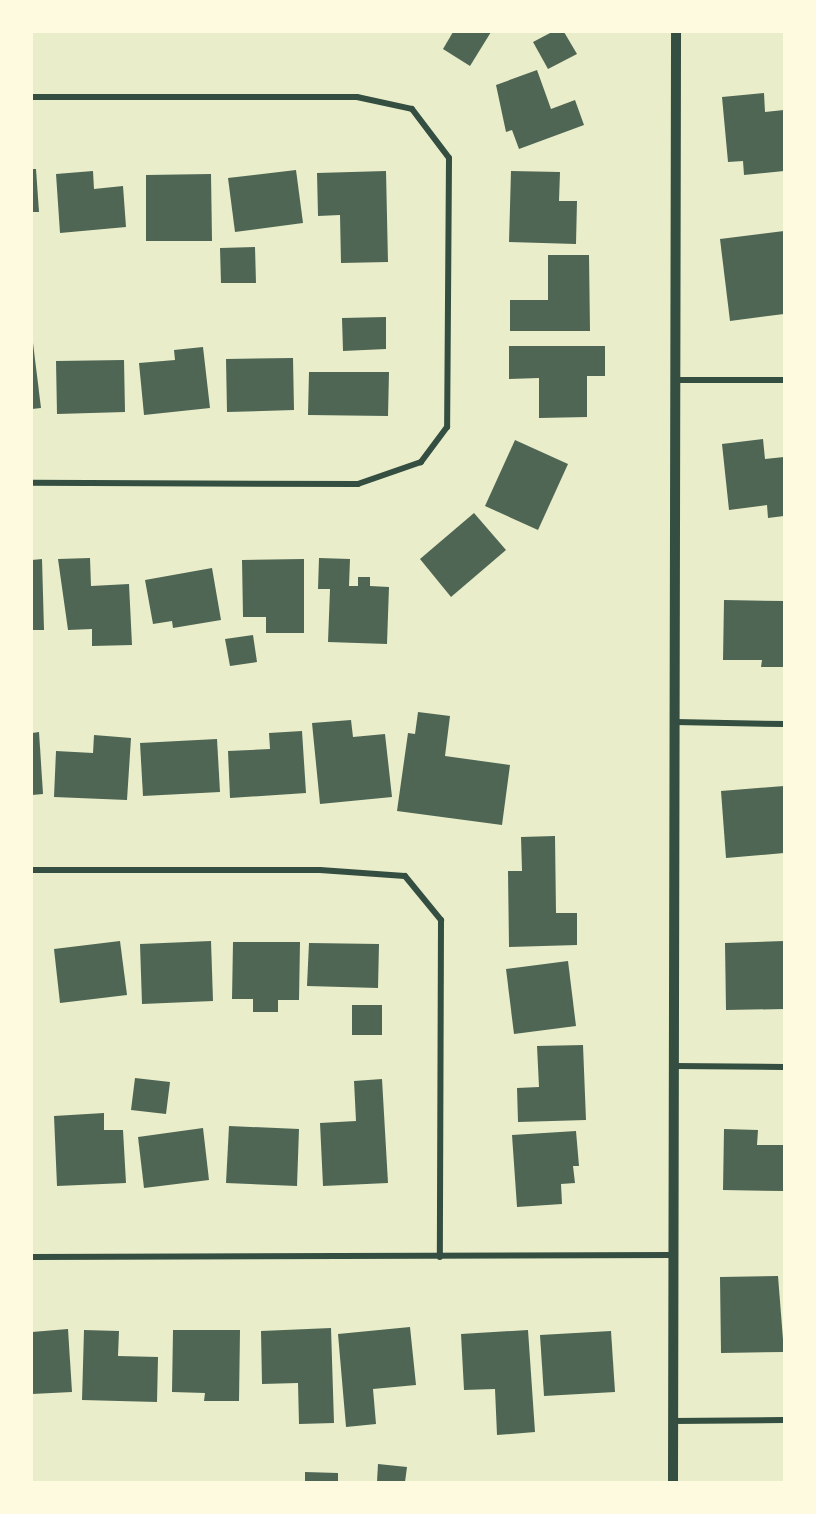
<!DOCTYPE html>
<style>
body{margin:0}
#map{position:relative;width:816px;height:1514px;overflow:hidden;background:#e9edc9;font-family:"Noto Sans",sans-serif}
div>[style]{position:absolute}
.building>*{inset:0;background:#4f6655}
.minor>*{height:6px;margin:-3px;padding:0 3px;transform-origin:3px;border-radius:3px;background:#344e41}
.tertiary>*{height:10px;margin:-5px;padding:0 5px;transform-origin:5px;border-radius:5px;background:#344e41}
span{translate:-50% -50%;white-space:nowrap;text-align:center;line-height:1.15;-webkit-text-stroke:5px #fefae0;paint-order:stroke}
.frame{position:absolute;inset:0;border:33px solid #fefae0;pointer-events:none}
</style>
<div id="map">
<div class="building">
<div style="clip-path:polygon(453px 32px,491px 32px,470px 66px,443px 49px)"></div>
<div style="clip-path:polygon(552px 32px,564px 32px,577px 54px,548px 69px,533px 42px)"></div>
<div style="clip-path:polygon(537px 70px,551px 109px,575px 100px,584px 125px,519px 149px,512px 130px,506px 132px,496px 85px)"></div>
<div style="clip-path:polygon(764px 93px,765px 112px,784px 110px,784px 171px,744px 175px,743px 161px,728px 162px,722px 97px)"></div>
<div style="clip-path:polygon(32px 169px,36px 169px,39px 212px,32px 212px)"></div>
<div style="clip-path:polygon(296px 170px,303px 223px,235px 232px,228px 178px)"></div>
<div style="clip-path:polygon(93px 171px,94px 189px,123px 186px,126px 227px,60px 233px,56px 174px)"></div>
<div style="clip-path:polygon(386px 171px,388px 262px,341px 263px,340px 215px,318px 216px,317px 173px)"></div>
<div style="clip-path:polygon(511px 171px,560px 172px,559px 201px,577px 201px,576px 244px,509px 242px)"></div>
<div style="clip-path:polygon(211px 174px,212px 241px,146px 241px,146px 175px)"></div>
<div style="clip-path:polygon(784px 231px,784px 314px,730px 321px,720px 239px)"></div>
<div style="clip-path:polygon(255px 247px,256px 283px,221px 283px,220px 248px)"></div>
<div style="clip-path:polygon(548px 255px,589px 255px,590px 331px,510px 331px,510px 300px,548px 300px)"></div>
<div style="clip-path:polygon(386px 317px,386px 349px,343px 351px,342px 318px)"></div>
<div style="clip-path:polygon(32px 335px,41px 408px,32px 409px)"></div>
<div style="clip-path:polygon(509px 346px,605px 346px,605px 376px,587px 376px,587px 417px,539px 418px,539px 378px,509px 379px)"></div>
<div style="clip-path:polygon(203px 347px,210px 408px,144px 415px,139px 363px,175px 360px,174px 350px)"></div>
<div style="clip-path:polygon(293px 358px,294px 410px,227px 412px,226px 359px)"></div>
<div style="clip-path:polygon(124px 360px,125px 412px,57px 414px,56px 361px)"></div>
<div style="clip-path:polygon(309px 372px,389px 372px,388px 416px,308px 415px)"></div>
<div style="clip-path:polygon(763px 439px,765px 459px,784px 457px,784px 516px,768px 518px,767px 505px,729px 510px,722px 444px)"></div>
<div style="clip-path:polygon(515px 440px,568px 464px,538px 530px,485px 506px)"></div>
<div style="clip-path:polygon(474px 513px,506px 550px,451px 597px,420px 559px)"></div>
<div style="clip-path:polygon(90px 558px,91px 586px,129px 584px,132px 645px,92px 646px,92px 629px,68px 630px,58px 559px)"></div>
<div style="clip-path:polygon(319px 558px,350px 559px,349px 586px,358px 586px,358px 577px,370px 577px,370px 586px,389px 587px,387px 644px,328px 642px,330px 589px,318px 589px)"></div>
<div style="clip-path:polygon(42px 559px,44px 630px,32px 630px,32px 560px)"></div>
<div style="clip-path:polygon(304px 559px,304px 633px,266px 633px,266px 617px,243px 617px,242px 560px)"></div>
<div style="clip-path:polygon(212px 568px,221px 620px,173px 628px,172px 621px,153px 624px,145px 580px)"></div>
<div style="clip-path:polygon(724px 600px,784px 601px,784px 667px,761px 667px,762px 660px,723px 660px)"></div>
<div style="clip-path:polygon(253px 635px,257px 662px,230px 666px,225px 639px)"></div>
<div style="clip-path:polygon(418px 712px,450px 716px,445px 756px,510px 765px,502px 825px,397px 811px,408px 733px,415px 734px)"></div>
<div style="clip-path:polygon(351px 720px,353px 737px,385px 734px,392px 797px,320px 804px,312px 723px)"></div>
<div style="clip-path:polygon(302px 731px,306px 793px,230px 798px,228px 751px,270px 749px,269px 733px)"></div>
<div style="clip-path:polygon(39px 732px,43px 794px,32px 795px,32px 733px)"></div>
<div style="clip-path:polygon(94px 735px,131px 738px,127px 800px,54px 797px,56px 751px,93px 753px)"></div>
<div style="clip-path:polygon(217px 739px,220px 792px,143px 796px,140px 743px)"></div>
<div style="clip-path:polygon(784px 786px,784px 853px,726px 858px,721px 791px)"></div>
<div style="clip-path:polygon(555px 836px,556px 913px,577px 913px,577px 945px,509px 947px,508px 871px,522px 871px,521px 837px)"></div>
<div style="clip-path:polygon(120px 941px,127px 995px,60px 1003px,54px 949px)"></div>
<div style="clip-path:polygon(211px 941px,213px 1001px,142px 1004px,140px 944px)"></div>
<div style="clip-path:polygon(784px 941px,784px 1009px,726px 1010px,725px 943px)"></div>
<div style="clip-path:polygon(233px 942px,300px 942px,299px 1000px,278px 1000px,278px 1012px,253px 1012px,253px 999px,232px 999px)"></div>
<div style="clip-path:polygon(309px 943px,379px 944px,378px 988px,307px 986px)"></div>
<div style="clip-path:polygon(568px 961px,576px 1026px,514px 1034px,506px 969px)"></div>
<div style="clip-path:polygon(352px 1005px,382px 1005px,382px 1035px,352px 1035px)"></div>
<div style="clip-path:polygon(583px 1045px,586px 1120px,518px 1122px,517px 1088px,539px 1087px,537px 1046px)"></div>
<div style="clip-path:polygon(135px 1078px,170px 1082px,166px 1114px,131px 1110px)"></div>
<div style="clip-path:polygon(382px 1079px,388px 1183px,323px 1186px,320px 1123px,356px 1121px,354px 1081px)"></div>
<div style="clip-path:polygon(104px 1113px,104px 1130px,123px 1130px,126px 1183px,57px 1186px,54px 1116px)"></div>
<div style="clip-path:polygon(229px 1126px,299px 1129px,297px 1186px,226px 1183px)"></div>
<div style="clip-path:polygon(203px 1128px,209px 1180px,144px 1188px,138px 1137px)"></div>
<div style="clip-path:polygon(724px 1129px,758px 1130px,757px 1145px,784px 1145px,784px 1191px,723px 1190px)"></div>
<div style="clip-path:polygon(576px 1131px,579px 1166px,573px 1166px,575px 1183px,561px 1184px,562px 1204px,517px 1207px,512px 1135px)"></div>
<div style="clip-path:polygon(778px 1276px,784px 1352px,721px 1353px,720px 1277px)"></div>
<div style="clip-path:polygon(410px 1327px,416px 1385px,373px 1389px,376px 1424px,346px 1427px,338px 1334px)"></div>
<div style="clip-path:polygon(331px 1328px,334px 1423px,299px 1424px,298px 1383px,262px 1384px,261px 1331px)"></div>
<div style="clip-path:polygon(68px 1329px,72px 1392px,32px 1394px,32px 1332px)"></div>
<div style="clip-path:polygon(84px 1330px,119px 1331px,118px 1356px,158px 1357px,157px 1402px,82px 1400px)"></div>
<div style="clip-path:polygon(173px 1330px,240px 1330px,239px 1401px,204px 1401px,205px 1393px,172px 1392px)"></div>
<div style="clip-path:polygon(528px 1330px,535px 1432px,497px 1435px,495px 1389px,464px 1390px,461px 1334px)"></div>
<div style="clip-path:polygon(611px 1331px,615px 1392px,544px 1396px,540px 1335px)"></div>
<div style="clip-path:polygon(378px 1464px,407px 1467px,405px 1482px,377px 1482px)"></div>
<div style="clip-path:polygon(305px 1472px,338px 1473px,338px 1482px,305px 1482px)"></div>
</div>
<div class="minor">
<div style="left:32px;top:97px;width:325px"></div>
<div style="left:357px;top:97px;width:56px;rotate:12.3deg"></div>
<div style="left:412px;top:109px;width:61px;rotate:52.9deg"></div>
<div style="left:449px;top:158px;width:269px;rotate:90.4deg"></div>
<div style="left:447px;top:427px;width:44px;rotate:126.6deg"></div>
<div style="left:421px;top:462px;width:67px;rotate:160.8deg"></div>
<div style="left:358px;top:484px;width:326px;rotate:-179.8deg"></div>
<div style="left:675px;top:380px;width:109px"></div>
<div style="left:675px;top:722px;width:109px;rotate:1.1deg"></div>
<div style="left:32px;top:870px;width:288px"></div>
<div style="left:320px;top:870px;width:85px;rotate:4deg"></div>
<div style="left:405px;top:876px;width:57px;rotate:50.7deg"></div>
<div style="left:441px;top:920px;width:337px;rotate:90.2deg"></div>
<div style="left:674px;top:1066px;width:110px;rotate:0.5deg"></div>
<div style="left:32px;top:1257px;width:641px;rotate:-0.18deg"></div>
<div style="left:673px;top:1421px;width:111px;rotate:-0.5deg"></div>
</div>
<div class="tertiary">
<div style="left:673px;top:1482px;width:1450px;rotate:-89.88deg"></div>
</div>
<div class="frame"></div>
</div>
